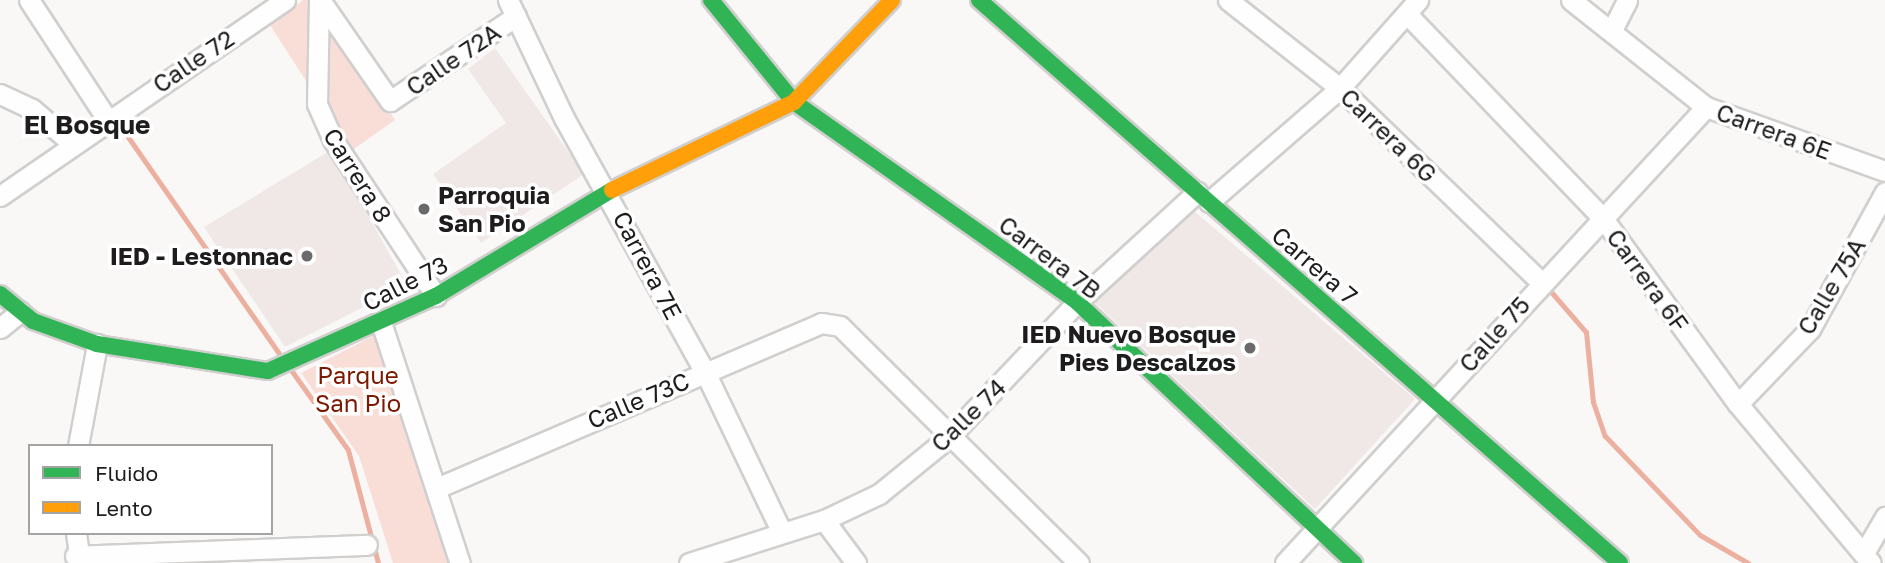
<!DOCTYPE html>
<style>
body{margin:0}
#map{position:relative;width:1885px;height:563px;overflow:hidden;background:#faf8f7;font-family:"Golos Text",sans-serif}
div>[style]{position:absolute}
.built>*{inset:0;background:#f0e8e7}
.green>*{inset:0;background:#f9ded7}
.stream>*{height:5px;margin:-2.5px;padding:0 2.5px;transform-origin:2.5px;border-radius:2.5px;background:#ebb0a0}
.roads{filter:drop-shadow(2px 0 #d0cfce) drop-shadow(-2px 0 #d0cfce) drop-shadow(0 2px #d0cfce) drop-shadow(0 -2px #d0cfce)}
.street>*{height:19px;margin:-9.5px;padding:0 9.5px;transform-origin:9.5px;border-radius:9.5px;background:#fefefe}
.fast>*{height:16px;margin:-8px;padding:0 8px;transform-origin:8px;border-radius:8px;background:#30b455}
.slow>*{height:16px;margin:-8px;padding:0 8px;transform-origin:8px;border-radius:8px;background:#ff9f0a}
.dots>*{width:19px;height:19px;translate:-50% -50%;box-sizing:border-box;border:4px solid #fff;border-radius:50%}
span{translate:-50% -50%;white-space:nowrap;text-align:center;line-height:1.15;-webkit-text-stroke:7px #fff;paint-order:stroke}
.street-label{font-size:24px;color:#1e1c1c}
.poi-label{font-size:24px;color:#1e1c1c;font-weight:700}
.left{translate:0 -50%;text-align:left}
.right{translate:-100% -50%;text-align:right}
.park-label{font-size:24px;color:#7a1800}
.neighbourhood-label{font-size:26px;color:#1e1c1c;font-weight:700}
.legend{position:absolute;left:28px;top:444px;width:245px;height:91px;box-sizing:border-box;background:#fff;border:2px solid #a5a4a4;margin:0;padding:9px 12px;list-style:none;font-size:21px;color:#1e1c1c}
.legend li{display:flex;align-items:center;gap:14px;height:35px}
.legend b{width:35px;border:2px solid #a5a4a4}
</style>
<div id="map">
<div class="built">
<div style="clip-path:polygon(495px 48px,584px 174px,481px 243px,433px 174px,506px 123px,468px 69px)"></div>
<div style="clip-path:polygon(331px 150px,407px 285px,285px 347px,204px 227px)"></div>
<div style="clip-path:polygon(1193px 210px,1415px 399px,1315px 509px,1090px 298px)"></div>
</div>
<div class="green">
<div style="clip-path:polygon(303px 0,314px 0,395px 120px,351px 151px,270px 25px)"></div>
<div style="clip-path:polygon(377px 334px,455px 563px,393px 563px,359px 456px,301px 373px)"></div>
</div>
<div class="stream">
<div style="left:130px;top:114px;width:23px;rotate:95deg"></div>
<div style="left:128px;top:137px;width:267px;rotate:55.1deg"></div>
<div style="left:1546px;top:286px;width:61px;rotate:49deg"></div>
<div style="left:1586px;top:332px;width:70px;rotate:84.3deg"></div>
<div style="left:1593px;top:402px;width:36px;rotate:71deg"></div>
<div style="left:1605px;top:436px;width:137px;rotate:46.2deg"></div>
<div style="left:1700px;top:535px;width:56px;rotate:30.3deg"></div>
<div style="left:291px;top:370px;width:98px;rotate:54.5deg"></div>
<div style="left:348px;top:450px;width:117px;rotate:75.1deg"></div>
</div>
<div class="roads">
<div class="street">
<div style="left:29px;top:0;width:142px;rotate:56.8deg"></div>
<div style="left:319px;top:0;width:104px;rotate:91.1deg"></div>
<div style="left:317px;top:104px;width:39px;rotate:66deg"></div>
<div style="left:333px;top:140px;width:187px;rotate:56.6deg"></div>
<div style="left:320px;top:0;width:123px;rotate:55.3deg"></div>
<div style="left:390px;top:101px;width:152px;rotate:-34deg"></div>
<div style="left:508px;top:0;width:131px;rotate:64.6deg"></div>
<div style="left:564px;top:118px;width:291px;rotate:61deg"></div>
<div style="left:705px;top:372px;width:178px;rotate:64.4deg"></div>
<div style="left:1228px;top:0;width:142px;rotate:38.2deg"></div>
<div style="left:1340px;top:88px;width:279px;rotate:44deg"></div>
<div style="left:1571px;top:0;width:172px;rotate:38.4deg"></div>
<div style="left:1706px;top:107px;width:190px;rotate:19.7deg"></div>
<div style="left:1407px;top:14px;width:281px;rotate:46.2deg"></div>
<div style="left:1602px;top:217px;width:231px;rotate:54deg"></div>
<div style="left:1738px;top:404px;width:207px;rotate:50.1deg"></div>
<div style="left:1613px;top:28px;width:31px;rotate:-63deg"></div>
<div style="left:0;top:94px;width:35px;rotate:25deg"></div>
<div style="left:32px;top:109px;width:52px;rotate:40.4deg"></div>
<div style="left:0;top:196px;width:346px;rotate:-34.5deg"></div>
<div style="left:1209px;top:202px;width:174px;rotate:-41deg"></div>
<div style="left:1340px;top:88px;width:118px;rotate:-48.4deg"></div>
<div style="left:381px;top:322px;width:254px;rotate:71.9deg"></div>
<div style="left:0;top:328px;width:26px;rotate:-39deg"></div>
<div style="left:1738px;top:404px;width:104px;rotate:-46.2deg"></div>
<div style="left:1810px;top:329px;width:156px;rotate:-61.3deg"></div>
<div style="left:78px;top:446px;width:104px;rotate:-79.4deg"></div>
<div style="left:439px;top:487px;width:416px;rotate:-23.2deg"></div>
<div style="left:821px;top:323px;width:19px;rotate:9deg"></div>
<div style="left:840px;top:326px;width:337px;rotate:44.8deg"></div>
<div style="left:824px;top:520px;width:54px;rotate:53.3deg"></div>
<div style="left:76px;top:533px;width:30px;rotate:82deg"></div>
<div style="left:1864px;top:553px;width:42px;rotate:-59.7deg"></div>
<div style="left:75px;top:556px;width:292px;rotate:-2.2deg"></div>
<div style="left:689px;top:563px;width:142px;rotate:-17.7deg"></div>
<div style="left:824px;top:520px;width:61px;rotate:-25.3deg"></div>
<div style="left:879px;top:494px;width:90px;rotate:-39.2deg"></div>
<div style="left:949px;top:437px;width:186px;rotate:-46.5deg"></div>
<div style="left:1077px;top:302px;width:163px;rotate:-42.5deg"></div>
<div style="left:1285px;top:563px;width:621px;rotate:-47.29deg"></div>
</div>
<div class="fast">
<div style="left:711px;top:0;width:132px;rotate:50.9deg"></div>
<div style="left:794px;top:102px;width:347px;rotate:35.2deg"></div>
<div style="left:1077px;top:302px;width:381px;rotate:43.3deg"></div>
<div style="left:979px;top:0;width:853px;rotate:41.29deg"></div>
<div style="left:0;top:294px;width:43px;rotate:39.3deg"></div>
<div style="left:33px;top:321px;width:68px;rotate:19.8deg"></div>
<div style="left:97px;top:344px;width:173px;rotate:9deg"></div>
<div style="left:268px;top:371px;width:184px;rotate:-24.1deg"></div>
<div style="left:436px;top:296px;width:205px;rotate:-31.1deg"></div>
</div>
<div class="slow">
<div style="left:612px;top:190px;width:202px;rotate:-25.8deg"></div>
<div style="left:794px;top:102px;width:141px;rotate:-46.1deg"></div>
</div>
</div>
<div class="dots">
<div style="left:424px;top:209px;background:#6b6969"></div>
<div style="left:307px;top:256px;background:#6b6969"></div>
<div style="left:1250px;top:348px;background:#6b6969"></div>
</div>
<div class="street-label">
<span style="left:453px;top:59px;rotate:-34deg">Calle 72A</span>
<span style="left:193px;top:61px;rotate:-34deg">Calle 72</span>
<span style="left:1774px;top:131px;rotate:20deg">Carrera 6E</span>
<span style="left:1389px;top:135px;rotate:44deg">Carrera 6G</span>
<span style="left:358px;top:175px;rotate:58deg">Carrera 8</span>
<span style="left:1050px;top:257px;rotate:37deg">Carrera 7B</span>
<span style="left:648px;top:265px;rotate:62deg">Carrera 7E</span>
<span style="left:1315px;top:265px;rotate:41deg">Carrera 7</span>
<span style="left:1648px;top:280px;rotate:54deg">Carrera 6F</span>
<span style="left:405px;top:283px;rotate:-27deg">Calle 73</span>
<span style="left:1831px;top:286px;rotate:-59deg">Calle 75A</span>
<span style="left:1494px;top:334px;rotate:-48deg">Calle 75</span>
<span style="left:638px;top:400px;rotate:-23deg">Calle 73C</span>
<span style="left:968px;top:415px;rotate:-44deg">Calle 74</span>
</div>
<div class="poi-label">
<span class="left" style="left:438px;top:209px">Parroquia<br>San Pio</span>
<span class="right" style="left:293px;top:256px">IED - Lestonnac</span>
<span class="right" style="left:1236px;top:348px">IED Nuevo Bosque<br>Pies Descalzos</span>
</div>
<div class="park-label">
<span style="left:358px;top:389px">Parque<br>San Pio</span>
</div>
<div class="neighbourhood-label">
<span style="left:87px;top:125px">El Bosque</span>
</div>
<ul class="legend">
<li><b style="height:9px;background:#30b455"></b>Fluido</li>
<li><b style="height:9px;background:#ff9f0a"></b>Lento</li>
</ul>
</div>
